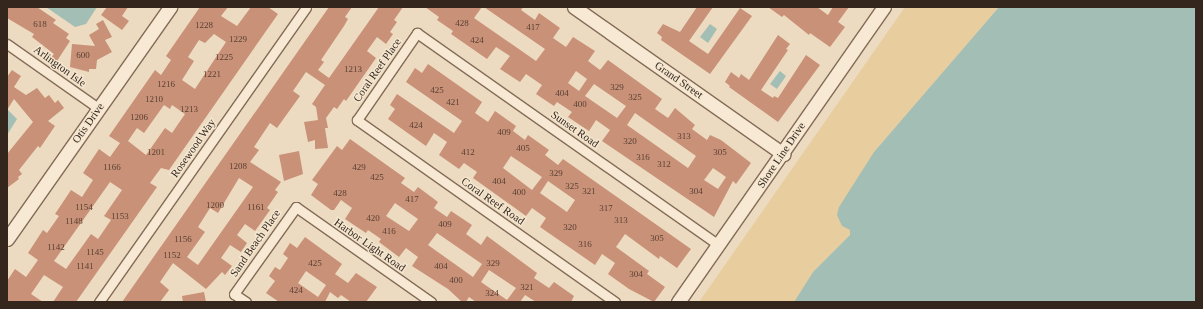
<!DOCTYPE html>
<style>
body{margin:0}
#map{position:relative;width:1203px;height:309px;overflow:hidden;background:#ecdbc0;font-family:"Times New Roman",serif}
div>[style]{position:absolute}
.sand>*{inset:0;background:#e8cd9e}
.water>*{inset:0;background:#a3beb4}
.building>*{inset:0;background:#c99177}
.roads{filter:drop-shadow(1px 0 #846c59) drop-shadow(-1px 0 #846c59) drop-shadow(0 1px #846c59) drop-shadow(0 -1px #846c59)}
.street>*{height:9px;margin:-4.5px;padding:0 4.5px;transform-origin:4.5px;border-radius:4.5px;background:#f7e9d3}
.secondary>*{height:13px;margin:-6.5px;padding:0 6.5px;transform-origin:6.5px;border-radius:6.5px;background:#f7e9d3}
span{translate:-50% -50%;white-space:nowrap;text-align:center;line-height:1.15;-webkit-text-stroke:3px #f4e6cf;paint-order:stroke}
.number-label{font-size:9px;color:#5a4134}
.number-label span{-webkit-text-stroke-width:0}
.street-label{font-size:11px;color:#35261d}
.frame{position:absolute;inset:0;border:8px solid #35261d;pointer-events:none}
</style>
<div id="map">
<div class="sand">
<div style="clip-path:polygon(905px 7px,999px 7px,874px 152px,850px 235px,813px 272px,794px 302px,699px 302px)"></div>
</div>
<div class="water">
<div style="clip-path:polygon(46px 7px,97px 7px,86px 24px,75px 27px)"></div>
<div style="clip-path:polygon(999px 7px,1196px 7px,1196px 302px,794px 302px,813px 272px,850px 235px,850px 230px,842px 226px,837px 215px,839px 207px,874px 152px)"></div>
<div style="clip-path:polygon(710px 24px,717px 29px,708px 43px,700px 37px)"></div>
<div style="clip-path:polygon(780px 71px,786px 76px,777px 89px,770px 84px)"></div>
<div style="clip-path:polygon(7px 109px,17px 119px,7px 135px)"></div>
</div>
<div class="building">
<div style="clip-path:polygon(7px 7px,37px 7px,56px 20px,53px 23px,69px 34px,66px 38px,70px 41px,55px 64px,49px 60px,54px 54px,32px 37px,34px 34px,7px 18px)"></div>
<div style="clip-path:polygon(107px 7px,128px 7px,122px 16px,129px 21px,122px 30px,101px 15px)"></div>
<div style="clip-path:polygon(evenodd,200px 7px,228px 7px,221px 16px,237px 26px,251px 7px,268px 7px,278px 14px,169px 170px,161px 168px,150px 183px,157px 187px,76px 302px,53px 302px,63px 287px,44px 275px,31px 294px,43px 302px,7px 302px,7px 281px,15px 269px,26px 277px,38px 260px,28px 253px,43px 230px,47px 233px,59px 216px,55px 214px,71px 190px,82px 197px,93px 180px,83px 173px,99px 149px,110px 157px,120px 143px,109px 136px,155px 70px,161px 75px,171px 60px,166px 56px,200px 7px,214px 34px,226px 42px,195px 89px,182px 80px,194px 61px,188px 57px,199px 40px,205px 43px,214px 34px,200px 7px,164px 105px,170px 109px,172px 105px,185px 114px,172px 133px,165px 128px,146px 155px,128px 141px,137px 128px,144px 133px,164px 105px,200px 7px,110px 182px,122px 190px,104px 216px,111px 220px,98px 239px,91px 234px,66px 269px,54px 261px,110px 182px)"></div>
<div style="clip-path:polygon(evenodd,329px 7px,352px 7px,345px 17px,348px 19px,344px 26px,321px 60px,324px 62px,318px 70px,329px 78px,379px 7px,403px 7px,394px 20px,397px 22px,390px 32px,393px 34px,386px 44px,377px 37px,367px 51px,376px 58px,346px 101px,344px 99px,337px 109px,334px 107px,326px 118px,328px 128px,325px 128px,328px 148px,315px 149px,315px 140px,308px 142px,304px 122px,318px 120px,316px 107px,312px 104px,325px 85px,306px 72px,293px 91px,300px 96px,277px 128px,270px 123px,254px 147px,259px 150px,250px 162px,281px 182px,275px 190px,278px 192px,267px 208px,270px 210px,255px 231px,245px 224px,237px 235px,247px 243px,241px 252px,230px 245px,221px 258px,232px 266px,225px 275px,222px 272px,206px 289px,173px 263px,160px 282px,169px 290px,160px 302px,122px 302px,329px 7px,239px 178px,253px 187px,198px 265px,187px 257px,205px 232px,198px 227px,210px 208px,218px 213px,239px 178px)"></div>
<div style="clip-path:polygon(evenodd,425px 7px,482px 7px,474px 18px,536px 61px,545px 49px,484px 7px,523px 7px,521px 10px,535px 20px,539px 13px,560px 28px,553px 38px,566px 47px,573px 37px,595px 51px,588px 61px,600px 70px,608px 60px,662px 99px,655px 109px,668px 118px,675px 108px,695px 125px,692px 129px,707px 140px,710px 135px,721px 140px,751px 163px,736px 184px,733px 181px,714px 217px,602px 141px,610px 130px,596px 120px,589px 131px,568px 117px,572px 112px,557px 102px,554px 106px,536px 94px,542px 85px,526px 74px,520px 82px,500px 69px,510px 56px,496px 47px,487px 59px,451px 34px,453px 31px,437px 20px,439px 17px,425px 7px,576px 71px,587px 79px,579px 91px,568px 83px,576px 71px,425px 7px,594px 84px,626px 106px,617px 118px,585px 96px,594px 84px,425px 7px,635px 113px,696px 156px,688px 168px,627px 125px,635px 113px,425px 7px,713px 168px,726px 177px,718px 189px,704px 180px,713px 168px)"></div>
<div style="clip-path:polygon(697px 7px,713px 7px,689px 41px,708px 54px,740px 8px,752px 16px,710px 74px,661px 40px,662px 37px,657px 33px,663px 24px,680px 32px)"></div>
<div style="clip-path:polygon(768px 7px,817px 7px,828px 15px,833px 7px,849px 7px,838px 22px,845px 27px,830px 47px,810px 33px,809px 35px,784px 15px,782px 17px)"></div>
<div style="clip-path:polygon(103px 20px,112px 37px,105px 40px,112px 52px,97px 60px,96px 69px,89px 69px,89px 72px,70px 67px,72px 44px,95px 46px,89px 35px,99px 29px,96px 24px)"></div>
<div style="clip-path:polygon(778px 35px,790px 44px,786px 49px,788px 50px,761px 90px,773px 98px,774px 96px,778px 98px,806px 55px,820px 65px,778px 122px,729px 87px,730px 86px,725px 82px,731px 72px,739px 78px,741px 74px,749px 80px)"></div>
<div style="clip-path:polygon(evenodd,428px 64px,482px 102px,475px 113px,488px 122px,495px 111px,516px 126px,513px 131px,525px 140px,528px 135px,549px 150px,545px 155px,558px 165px,563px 159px,691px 249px,677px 268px,660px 256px,659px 259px,625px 234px,616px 247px,649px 271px,647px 274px,665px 287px,654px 302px,629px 289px,608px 274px,615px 263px,602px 254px,595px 265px,540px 227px,546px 218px,532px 208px,526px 216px,473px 178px,477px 172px,464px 163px,459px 169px,439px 155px,447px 142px,434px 133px,426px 146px,388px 119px,395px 109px,390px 105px,397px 94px,454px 133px,462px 121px,406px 82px,415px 68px,422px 73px,428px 64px,511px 156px,542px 177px,532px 190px,503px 168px,511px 156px,428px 64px,548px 181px,575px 200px,567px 212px,540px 193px,548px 181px)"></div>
<div style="clip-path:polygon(12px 70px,21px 76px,14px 87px,26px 95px,37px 88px,45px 98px,49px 95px,55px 103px,58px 100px,64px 108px,48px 121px,55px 126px,40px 148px,38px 146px,19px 170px,22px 174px,18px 177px,19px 179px,7px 188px,7px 154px,33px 122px,14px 99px,7px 110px,7px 77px)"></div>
<div style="clip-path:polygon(evenodd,350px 139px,405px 178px,401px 183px,414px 192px,418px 187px,438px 202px,434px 208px,447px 217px,451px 211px,472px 225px,466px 234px,481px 245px,487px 236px,537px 273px,534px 278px,549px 288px,554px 282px,574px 296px,571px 302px,536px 302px,525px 295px,520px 302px,476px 302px,469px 297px,466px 302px,462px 302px,448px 289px,412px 266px,418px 257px,406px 248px,399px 257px,379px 242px,381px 239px,368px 230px,366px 233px,345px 219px,352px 208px,341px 200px,334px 210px,331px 210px,311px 195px,318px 184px,312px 180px,337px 146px,342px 150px,350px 139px,395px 203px,418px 219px,409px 231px,386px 216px,395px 203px,350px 139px,437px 233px,482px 264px,473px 277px,428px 245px,437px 233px,350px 139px,489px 270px,516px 288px,507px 300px,481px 282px,489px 270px)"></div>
<div style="clip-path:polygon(299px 151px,303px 174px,284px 181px,279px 155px)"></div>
<div style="clip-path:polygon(evenodd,305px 237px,342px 264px,335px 274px,348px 283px,356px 273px,377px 287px,366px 302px,351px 302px,341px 295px,338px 298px,330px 292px,325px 302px,279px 302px,266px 293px,275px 281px,269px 276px,275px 267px,280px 270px,288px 258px,283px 254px,290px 243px,297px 248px,305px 237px,306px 271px,326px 285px,318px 297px,298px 283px,306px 271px)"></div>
<div style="clip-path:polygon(204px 292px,206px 302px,183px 302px,182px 296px)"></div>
</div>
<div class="roads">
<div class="street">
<div style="left:7px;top:44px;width:111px;rotate:35.1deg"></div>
<div style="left:99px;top:302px;width:360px;rotate:-54.9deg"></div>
<div style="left:246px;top:302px;width:14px;rotate:-146deg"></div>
<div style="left:234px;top:294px;width:107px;rotate:-54.5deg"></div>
<div style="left:296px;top:207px;width:165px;rotate:35.1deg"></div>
<div style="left:615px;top:302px;width:316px;rotate:-144.8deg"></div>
<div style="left:357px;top:120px;width:106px;rotate:-55.4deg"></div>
<div style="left:417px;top:33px;width:369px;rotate:35.1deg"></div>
</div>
<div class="secondary">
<div style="left:574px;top:7px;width:256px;rotate:35.1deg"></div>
<div style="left:7px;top:239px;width:284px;rotate:-54.9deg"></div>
<div style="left:678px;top:302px;width:360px;rotate:-55.1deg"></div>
</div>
</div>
<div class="number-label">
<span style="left:462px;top:23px">428</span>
<span style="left:40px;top:24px">618</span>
<span style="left:204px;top:25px">1228</span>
<span style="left:533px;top:27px">417</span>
<span style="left:238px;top:39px">1229</span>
<span style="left:477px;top:40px">424</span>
<span style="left:83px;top:55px">600</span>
<span style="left:224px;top:57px">1225</span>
<span style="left:353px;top:69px">1213</span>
<span style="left:212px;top:74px">1221</span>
<span style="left:166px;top:84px">1216</span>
<span style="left:617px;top:87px">329</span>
<span style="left:437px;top:90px">425</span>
<span style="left:562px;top:93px">404</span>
<span style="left:635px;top:97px">325</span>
<span style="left:154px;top:99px">1210</span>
<span style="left:453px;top:102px">421</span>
<span style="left:580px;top:104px">400</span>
<span style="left:189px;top:109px">1213</span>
<span style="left:139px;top:117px">1206</span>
<span style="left:416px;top:125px">424</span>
<span style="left:504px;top:132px">409</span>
<span style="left:684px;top:136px">313</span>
<span style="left:630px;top:141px">320</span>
<span style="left:523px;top:148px">405</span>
<span style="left:156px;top:152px">1201</span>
<span style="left:468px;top:152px">412</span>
<span style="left:720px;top:152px">305</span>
<span style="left:643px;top:157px">316</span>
<span style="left:664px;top:164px">312</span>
<span style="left:238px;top:166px">1208</span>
<span style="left:112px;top:167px">1166</span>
<span style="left:359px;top:167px">429</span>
<span style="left:556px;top:173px">329</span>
<span style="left:377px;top:177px">425</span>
<span style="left:499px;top:181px">404</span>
<span style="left:572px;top:186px">325</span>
<span style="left:589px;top:191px">321</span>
<span style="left:696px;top:191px">304</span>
<span style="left:519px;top:192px">400</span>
<span style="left:340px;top:193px">428</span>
<span style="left:412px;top:199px">417</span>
<span style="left:215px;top:205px">1200</span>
<span style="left:84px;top:207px">1154</span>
<span style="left:256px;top:207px">1161</span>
<span style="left:606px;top:208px">317</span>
<span style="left:120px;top:216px">1153</span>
<span style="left:373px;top:218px">420</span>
<span style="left:621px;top:220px">313</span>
<span style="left:74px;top:221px">1148</span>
<span style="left:445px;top:224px">409</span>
<span style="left:570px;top:227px">320</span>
<span style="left:389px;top:231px">416</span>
<span style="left:657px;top:238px">305</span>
<span style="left:183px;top:239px">1156</span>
<span style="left:585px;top:244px">316</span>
<span style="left:56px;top:247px">1142</span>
<span style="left:95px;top:252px">1145</span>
<span style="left:172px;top:255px">1152</span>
<span style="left:315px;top:263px">425</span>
<span style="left:493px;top:263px">329</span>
<span style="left:85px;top:266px">1141</span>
<span style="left:441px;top:266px">404</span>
<span style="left:636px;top:274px">304</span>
<span style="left:456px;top:280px">400</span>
<span style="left:527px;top:287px">321</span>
<span style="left:296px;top:290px">424</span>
<span style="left:492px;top:293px">324</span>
</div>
<div class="street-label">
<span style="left:60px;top:66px;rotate:36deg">Arlington Isle</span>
<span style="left:377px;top:70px;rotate:-55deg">Coral Reef Place</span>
<span style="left:679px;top:80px;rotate:35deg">Grand Street</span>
<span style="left:88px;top:123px;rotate:-55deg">Otis Drive</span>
<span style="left:575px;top:129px;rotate:35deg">Sunset Road</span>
<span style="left:193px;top:148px;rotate:-55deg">Rosewood Way</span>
<span style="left:781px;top:155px;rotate:-56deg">Shore Line Drive</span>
<span style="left:493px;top:201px;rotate:35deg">Coral Reef Road</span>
<span style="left:255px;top:243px;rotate:-55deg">Sand Beach Place</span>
<span style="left:370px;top:245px;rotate:35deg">Harbor Light Road</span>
</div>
<div class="frame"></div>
</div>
